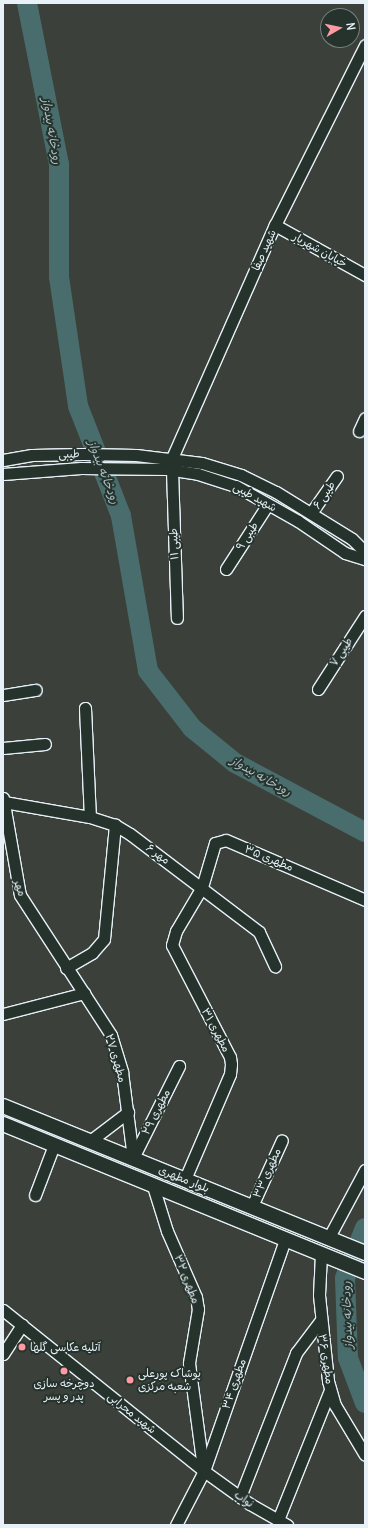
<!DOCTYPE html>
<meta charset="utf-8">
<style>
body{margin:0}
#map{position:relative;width:368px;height:1528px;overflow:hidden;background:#3b403a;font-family:Delius,"Playpen Sans Arabic",sans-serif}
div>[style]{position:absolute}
.river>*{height:20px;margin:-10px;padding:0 10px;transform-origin:10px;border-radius:10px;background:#496d6c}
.roads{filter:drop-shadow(1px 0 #e8f1f8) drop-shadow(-1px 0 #e8f1f8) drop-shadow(0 1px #e8f1f8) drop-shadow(0 -1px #e8f1f8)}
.minor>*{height:11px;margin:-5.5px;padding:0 5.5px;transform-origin:5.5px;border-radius:5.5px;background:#26332d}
.major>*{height:14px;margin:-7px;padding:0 7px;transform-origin:7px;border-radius:7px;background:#26332d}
.dots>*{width:11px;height:11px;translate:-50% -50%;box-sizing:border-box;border:2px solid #26332d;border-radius:50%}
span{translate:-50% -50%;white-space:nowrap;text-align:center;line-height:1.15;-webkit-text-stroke:4px #26332d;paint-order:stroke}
.street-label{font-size:11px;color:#e8f1f8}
.poi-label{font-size:11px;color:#e8f1f8}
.left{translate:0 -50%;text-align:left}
.water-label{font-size:12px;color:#a8bcc0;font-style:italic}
.frame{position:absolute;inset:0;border:4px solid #e8f1f8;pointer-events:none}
.north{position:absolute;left:320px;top:8px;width:40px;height:40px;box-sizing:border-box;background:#26332d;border:1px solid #747f7e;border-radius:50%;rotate:81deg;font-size:11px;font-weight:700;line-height:16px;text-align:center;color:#e8f1f8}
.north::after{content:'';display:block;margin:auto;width:14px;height:18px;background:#ff9aa2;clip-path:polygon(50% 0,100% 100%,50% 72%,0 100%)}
</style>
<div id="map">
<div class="river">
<div style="left:27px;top:3px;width:164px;rotate:78.8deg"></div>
<div style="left:59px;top:164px;width:113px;rotate:90deg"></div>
<div style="left:59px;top:277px;width:130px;rotate:81.6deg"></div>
<div style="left:78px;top:406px;width:118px;rotate:68.6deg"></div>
<div style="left:121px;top:516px;width:157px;rotate:80.1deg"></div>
<div style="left:148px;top:671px;width:72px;rotate:52.3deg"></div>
<div style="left:192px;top:728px;width:55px;rotate:39.1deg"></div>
<div style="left:235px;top:763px;width:147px;rotate:28deg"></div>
<div style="left:365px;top:1228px;width:54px;rotate:111.8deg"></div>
<div style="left:345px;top:1278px;width:80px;rotate:87.9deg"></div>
<div style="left:348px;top:1358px;width:48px;rotate:69.3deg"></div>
</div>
<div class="roads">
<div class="minor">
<div style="left:275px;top:225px;width:103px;rotate:29.1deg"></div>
<div style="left:359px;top:431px;width:14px;rotate:-65deg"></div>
<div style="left:172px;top:458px;width:255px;rotate:-66.2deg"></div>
<div style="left:275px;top:225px;width:201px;rotate:-63.4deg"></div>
<div style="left:3px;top:460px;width:29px;rotate:-10deg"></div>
<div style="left:32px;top:455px;width:51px;rotate:-1.1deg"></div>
<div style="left:83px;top:454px;width:53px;rotate:1.1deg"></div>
<div style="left:136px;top:455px;width:66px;rotate:6.9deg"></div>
<div style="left:202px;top:463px;width:41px;rotate:17.1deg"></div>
<div style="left:241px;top:475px;width:39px;rotate:26deg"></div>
<div style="left:276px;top:492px;width:89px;rotate:31.7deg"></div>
<div style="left:352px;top:539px;width:18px;rotate:45deg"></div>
<div style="left:172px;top:470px;width:148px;rotate:88.1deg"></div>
<div style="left:3px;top:474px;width:78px;rotate:-4.4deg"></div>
<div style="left:81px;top:468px;width:86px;rotate:0.7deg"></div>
<div style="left:167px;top:469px;width:31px;rotate:9deg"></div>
<div style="left:198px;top:474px;width:40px;rotate:18deg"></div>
<div style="left:236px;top:486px;width:71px;rotate:29.4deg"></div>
<div style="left:298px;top:521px;width:57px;rotate:34.2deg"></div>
<div style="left:345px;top:553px;width:21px;rotate:17deg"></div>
<div style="left:311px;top:513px;width:45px;rotate:-54.9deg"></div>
<div style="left:226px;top:569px;width:77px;rotate:-57.1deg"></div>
<div style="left:318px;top:689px;width:87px;rotate:-57.2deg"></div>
<div style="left:3px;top:695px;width:33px;rotate:-9deg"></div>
<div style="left:85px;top:708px;width:109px;rotate:87.4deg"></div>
<div style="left:3px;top:748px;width:42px;rotate:-5.4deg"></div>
<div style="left:3px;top:798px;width:98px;rotate:80.1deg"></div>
<div style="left:20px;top:895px;width:167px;rotate:57deg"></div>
<div style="left:111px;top:1035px;width:39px;rotate:73deg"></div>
<div style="left:122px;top:1072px;width:87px;rotate:82.7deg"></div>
<div style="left:4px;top:802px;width:87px;rotate:9.9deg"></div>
<div style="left:90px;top:817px;width:26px;rotate:18deg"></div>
<div style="left:115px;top:825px;width:17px;rotate:31deg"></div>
<div style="left:130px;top:834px;width:162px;rotate:37.2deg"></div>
<div style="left:259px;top:932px;width:38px;rotate:65deg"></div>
<div style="left:66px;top:968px;width:30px;rotate:-30deg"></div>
<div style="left:92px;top:953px;width:18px;rotate:-49deg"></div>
<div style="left:104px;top:939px;width:115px;rotate:-84.5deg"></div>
<div style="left:3px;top:1014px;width:84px;rotate:-14.5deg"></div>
<div style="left:90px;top:1141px;width:48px;rotate:-37.3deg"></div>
<div style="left:133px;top:1158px;width:103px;rotate:-63.4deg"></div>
<div style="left:185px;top:1179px;width:114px;rotate:-66.8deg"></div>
<div style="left:230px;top:1074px;width:10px;rotate:-84deg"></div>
<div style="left:231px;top:1064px;width:7px;rotate:-98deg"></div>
<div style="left:230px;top:1057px;width:126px;rotate:-117.4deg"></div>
<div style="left:172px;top:945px;width:15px;rotate:-74deg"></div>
<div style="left:176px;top:931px;width:51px;rotate:-59.4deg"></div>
<div style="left:202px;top:887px;width:46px;rotate:-73.5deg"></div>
<div style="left:215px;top:843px;width:11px;rotate:-15deg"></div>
<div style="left:226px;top:840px;width:151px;rotate:23.3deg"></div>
<div style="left:153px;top:1186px;width:47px;rotate:72.7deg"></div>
<div style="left:167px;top:1231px;width:72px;rotate:66.3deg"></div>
<div style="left:196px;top:1297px;width:12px;rotate:81deg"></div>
<div style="left:198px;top:1309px;width:55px;rotate:99.5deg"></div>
<div style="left:189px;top:1363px;width:106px;rotate:82.4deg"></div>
<div style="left:35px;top:1195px;width:53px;rotate:-69.2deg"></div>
<div style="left:252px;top:1206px;width:72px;rotate:-65.6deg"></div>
<div style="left:329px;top:1237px;width:76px;rotate:-61.8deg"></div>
<div style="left:321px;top:1254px;width:41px;rotate:92.8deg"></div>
<div style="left:319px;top:1295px;width:86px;rotate:84deg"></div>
<div style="left:328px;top:1381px;width:25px;rotate:74deg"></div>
<div style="left:335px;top:1405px;width:58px;rotate:59deg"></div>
<div style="left:3px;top:1310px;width:258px;rotate:38.7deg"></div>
<div style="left:204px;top:1471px;width:57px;rotate:35.7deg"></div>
<div style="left:250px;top:1504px;width:43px;rotate:29.6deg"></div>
<div style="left:3px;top:1354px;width:35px;rotate:-57deg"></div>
<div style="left:240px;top:1497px;width:155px;rotate:-68.7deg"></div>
<div style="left:296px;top:1353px;width:41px;rotate:-52.9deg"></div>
<div style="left:278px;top:1520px;width:140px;rotate:-68.2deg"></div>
<div style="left:176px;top:1525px;width:61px;rotate:-62.6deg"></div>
<div style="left:204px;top:1471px;width:245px;rotate:-70.7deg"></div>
</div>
<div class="major">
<div style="left:3px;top:1106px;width:391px;rotate:22.1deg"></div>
<div style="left:3px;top:1124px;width:391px;rotate:22.2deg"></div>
</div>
</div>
<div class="dots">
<div style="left:22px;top:1347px;background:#ff9aa2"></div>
<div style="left:64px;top:1371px;background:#ff9aa2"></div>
<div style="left:130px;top:1380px;background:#ff9aa2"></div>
</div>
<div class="street-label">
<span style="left:264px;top:250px;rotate:-66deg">شهید صفا</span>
<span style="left:320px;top:250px;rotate:29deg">خیابان شهریار</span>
<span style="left:69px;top:454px;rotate:-1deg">طیبی</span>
<span style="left:324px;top:495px;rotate:-56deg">طیبی ۶</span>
<span style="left:255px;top:497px;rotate:29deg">شهید طیبی</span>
<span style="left:247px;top:536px;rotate:-57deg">طیبی ۹</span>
<span style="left:174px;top:544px;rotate:-92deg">طیبی ۱۱</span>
<span style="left:341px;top:652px;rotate:-57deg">طیبی ۷</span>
<span style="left:158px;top:854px;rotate:36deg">مهر ۶</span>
<span style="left:269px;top:858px;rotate:22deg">مطهری ۳۵</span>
<span style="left:20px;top:888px;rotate:72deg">مهر</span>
<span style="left:216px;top:1030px;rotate:62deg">مطهری ۳۱</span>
<span style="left:116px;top:1058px;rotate:74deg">مطهری ۲۷</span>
<span style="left:156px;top:1112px;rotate:-63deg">مطهری ۲۹</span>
<span style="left:267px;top:1173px;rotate:-66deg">مطهری ۳۳</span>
<span style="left:184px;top:1179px;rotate:22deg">بلوار مطهری</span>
<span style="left:187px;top:1279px;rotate:69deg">مطهری ۳۲</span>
<span style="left:326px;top:1359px;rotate:81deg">مطهری ۳۶</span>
<span style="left:234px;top:1384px;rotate:-71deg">مطهری ۳۴</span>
<span style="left:132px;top:1413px;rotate:39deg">شهید محرابی</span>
<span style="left:244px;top:1499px;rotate:34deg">نواب</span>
</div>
<div class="poi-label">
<span class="left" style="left:30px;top:1347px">آتلیه عکاسی گلها</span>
<span class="left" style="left:138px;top:1380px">پوشاک پورعلی<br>شعبه مرکزی</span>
<span style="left:64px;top:1390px">دوچرخه سازی<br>پدر و پسر</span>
</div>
<div class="water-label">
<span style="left:52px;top:131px;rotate:80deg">رودخانه بیدواز</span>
<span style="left:104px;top:472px;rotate:69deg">رودخانه بیدواز</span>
<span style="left:261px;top:776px;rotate:30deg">رودخانه بیدواز</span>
<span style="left:347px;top:1315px;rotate:-92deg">رودخانه بیدواز</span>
</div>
<div class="frame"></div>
<div class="north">N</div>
</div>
